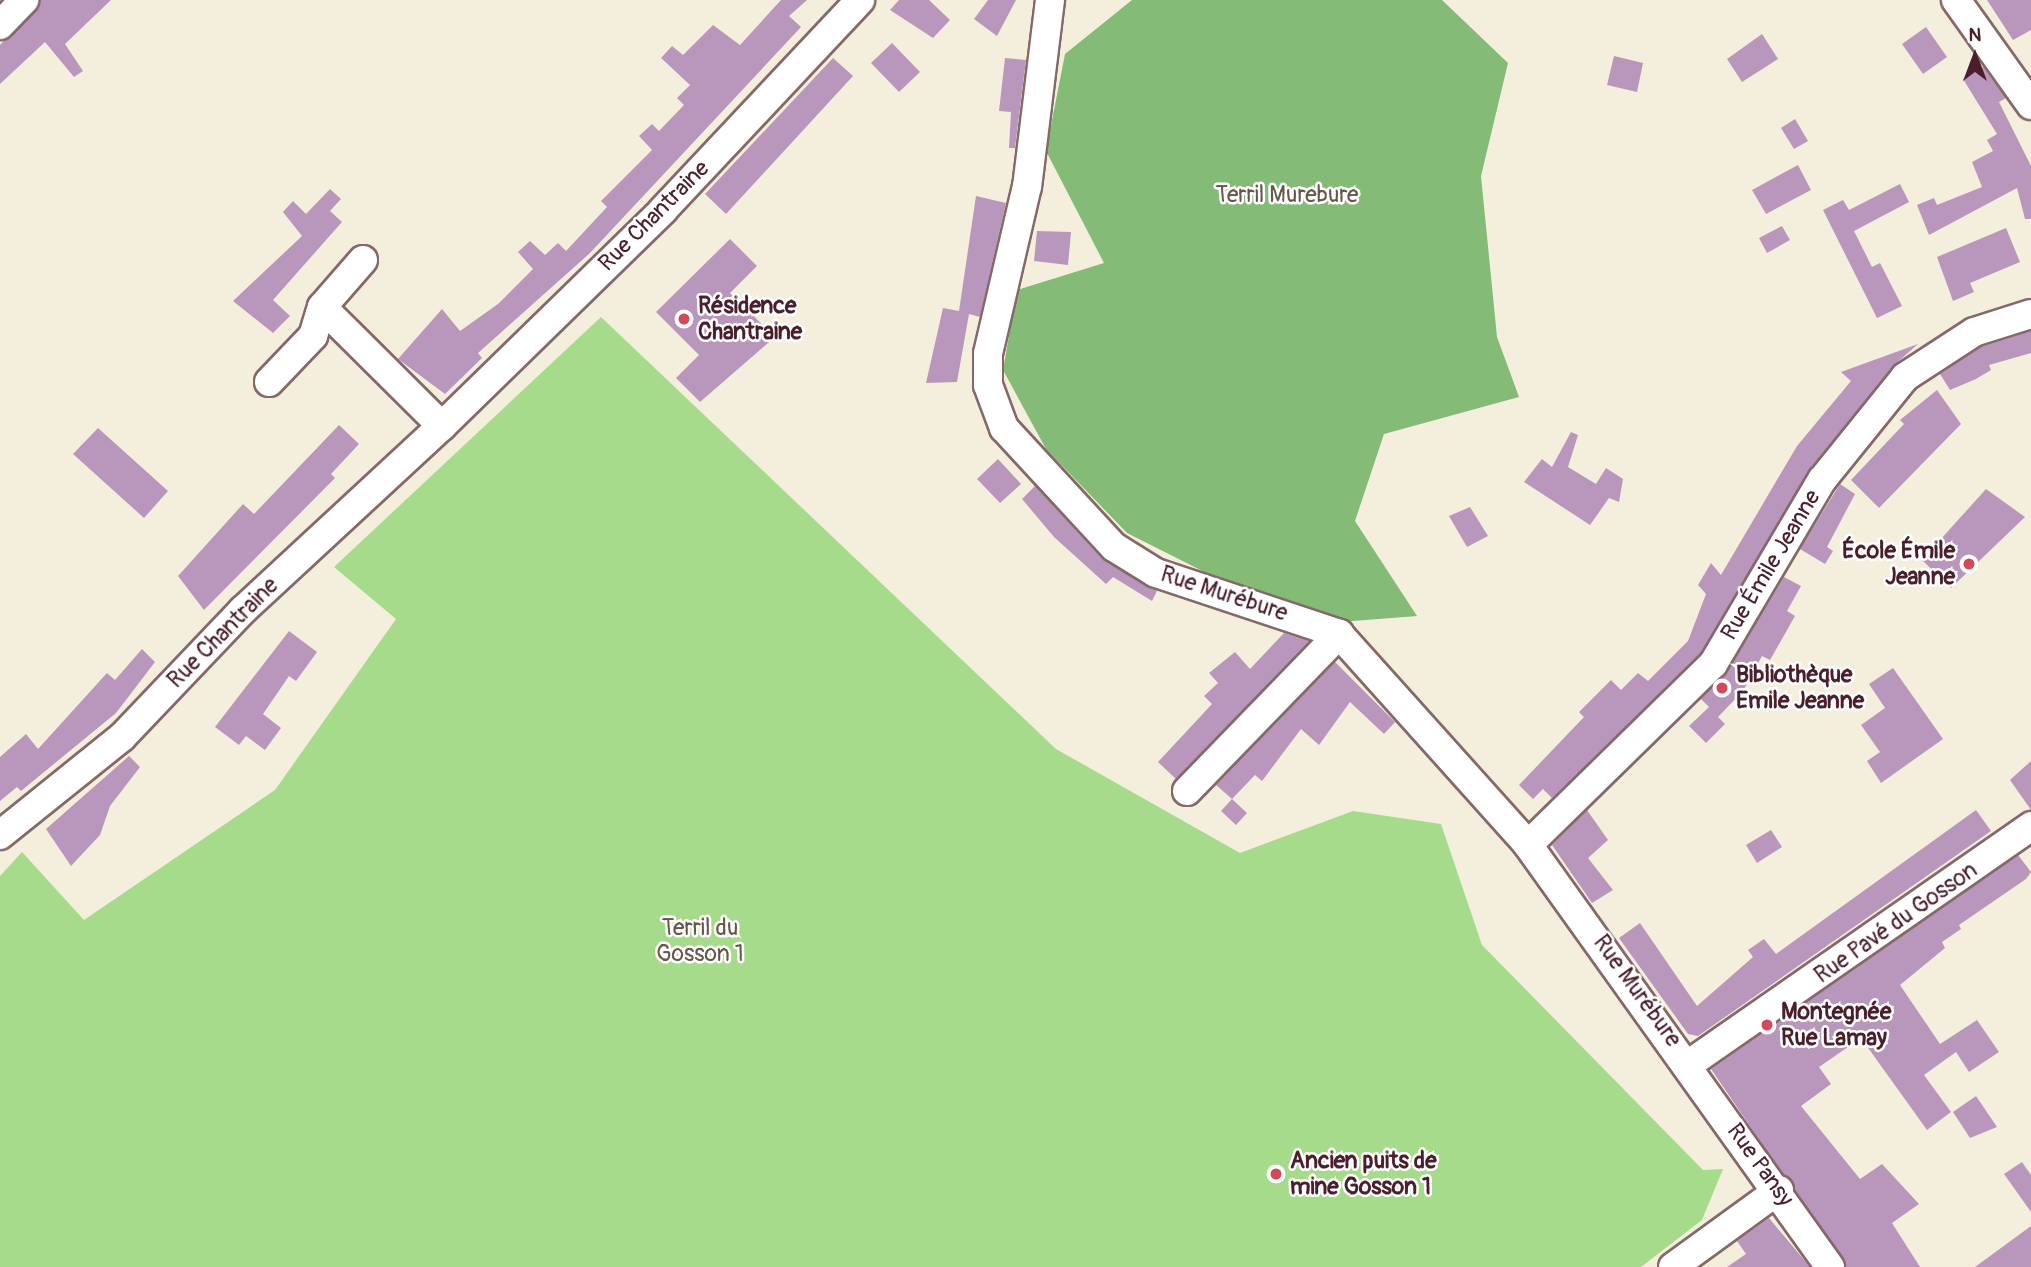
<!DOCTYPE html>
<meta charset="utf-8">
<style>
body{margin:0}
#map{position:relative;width:2031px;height:1267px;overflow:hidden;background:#f4efdc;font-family:Pangolin,sans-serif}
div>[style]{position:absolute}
.green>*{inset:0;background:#a6db8b}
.forest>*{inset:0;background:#84bb77}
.building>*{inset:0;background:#b997bd}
.roads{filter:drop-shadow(2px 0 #866869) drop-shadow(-2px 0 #866869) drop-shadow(0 2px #866869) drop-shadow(0 -2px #866869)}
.minor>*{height:28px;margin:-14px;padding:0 14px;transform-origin:14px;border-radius:14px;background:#fff}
.dots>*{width:19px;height:19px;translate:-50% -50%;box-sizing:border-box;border:4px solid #fff;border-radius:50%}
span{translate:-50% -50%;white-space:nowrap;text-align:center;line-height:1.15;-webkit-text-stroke:5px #fff;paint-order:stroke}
.park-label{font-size:23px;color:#665748}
.street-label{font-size:23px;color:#4a1f2b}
.poi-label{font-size:23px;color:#4a1f2b;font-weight:700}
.left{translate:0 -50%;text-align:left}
.right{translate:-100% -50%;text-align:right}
.north{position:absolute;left:1940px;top:21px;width:70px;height:70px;-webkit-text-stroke:5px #fff;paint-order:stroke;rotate:0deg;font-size:19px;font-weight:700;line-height:28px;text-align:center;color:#4a1f2b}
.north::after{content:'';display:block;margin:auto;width:24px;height:32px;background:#4a1f2b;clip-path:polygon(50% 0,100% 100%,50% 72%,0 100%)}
</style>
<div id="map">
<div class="green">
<div style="clip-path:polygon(601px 317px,1056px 749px,1240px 853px,1353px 811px,1441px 824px,1482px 945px,1703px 1170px,1723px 1169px,1702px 1220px,1641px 1267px,0 1267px,0 876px,22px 852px,84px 920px,275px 790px,396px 619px,334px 567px)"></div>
</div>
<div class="forest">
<div style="clip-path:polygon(1132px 0,1442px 0,1508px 63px,1481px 176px,1497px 337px,1519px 397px,1384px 434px,1355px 521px,1417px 616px,1340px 622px,1252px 596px,1127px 533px,1046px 449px,1003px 370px,1017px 290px,1104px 263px,1046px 151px,1065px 54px)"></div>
</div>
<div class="building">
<div style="clip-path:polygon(40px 0,111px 0,65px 44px,83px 71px,74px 77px,45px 42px,0 84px,0 45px)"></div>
<div style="clip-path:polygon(781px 0,807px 0,789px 16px,801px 27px,590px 253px,478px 353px,482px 358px,445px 394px,398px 359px,442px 309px,460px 331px,498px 304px,533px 269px,518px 252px,530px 241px,545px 255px,558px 243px,566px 251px,607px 207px,601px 201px,652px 150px,639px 136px,652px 124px,659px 131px,684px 105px,677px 98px,690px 85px,661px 58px,672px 46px,683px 55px,713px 25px,740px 45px)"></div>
<div style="clip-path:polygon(899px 0,929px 0,950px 20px,933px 38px,890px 10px)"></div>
<div style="clip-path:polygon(988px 0,1016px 0,997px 36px,974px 19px)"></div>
<div style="clip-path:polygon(1987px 0,2031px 0,2031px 30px,2013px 40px)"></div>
<div style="clip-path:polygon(1926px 27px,1947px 57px,1923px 74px,1902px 44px)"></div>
<div style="clip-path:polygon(1762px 34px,1778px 59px,1742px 82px,1727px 59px)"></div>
<div style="clip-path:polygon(892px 43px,920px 72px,899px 92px,871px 63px)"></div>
<div style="clip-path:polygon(1614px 56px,1643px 63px,1637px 92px,1607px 85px)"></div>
<div style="clip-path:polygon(833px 58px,853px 76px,726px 214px,705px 194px)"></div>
<div style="clip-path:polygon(1005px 58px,1026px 60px,1015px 148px,1009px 148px,1011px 112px,999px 111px)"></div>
<div style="clip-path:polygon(1983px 67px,2006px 98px,1999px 102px,2031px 166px,2031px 219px,2025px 219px,2017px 188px,1929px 235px,1917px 205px,1934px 198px,1937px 205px,1982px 187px,1972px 162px,1993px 151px,1987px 140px,1997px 134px,1963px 79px)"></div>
<div style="clip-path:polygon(1795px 119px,1808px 141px,1794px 149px,1781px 128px)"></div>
<div style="clip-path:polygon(1798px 165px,1811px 190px,1766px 214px,1752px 190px)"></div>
<div style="clip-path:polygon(1900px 184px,1909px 202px,1854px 231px,1872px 267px,1880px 263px,1902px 306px,1877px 318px,1823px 210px,1843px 200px,1849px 210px)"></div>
<div style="clip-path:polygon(330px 189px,341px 199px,330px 211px,342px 222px,273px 300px,290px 316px,273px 333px,233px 301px,302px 236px,283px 212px,293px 201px,306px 214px)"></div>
<div style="clip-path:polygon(976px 196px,1006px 203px,980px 317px,969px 314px,957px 382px,926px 383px,943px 308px,959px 311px)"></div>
<div style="clip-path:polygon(1782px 226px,1790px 240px,1767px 253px,1759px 238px)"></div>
<div style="clip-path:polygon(2006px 228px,2020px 262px,1970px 283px,1974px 292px,1953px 301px,1937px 257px)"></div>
<div style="clip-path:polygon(1037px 231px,1071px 232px,1068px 265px,1034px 261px)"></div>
<div style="clip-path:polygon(730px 239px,757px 266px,730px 293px,775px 337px,700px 402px,676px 378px,699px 355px,656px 312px)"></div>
<div style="clip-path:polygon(2031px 331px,2031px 353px,1989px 365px,1991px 370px,1976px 379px,1950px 390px,1940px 374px,1981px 347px)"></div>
<div style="clip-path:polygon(1918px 344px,1892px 367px,1809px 470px,1700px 654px,1552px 798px,1543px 789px,1533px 799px,1519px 785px,1584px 717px,1579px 712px,1611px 680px,1621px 690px,1638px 673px,1648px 681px,1688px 641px,1706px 594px,1698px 585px,1711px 563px,1721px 575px,1797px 446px,1851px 381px,1841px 372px)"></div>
<div style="clip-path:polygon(1937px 390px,1961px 424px,1879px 508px,1851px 480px,1904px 424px,1900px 420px)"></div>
<div style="clip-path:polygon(339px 425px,359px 444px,331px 474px,335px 478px,204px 610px,178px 576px,243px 504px,254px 514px)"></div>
<div style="clip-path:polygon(98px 428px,168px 491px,144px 518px,73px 454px)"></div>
<div style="clip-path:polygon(1571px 432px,1578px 435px,1568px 467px,1596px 484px,1606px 468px,1623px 479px,1619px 502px,1609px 498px,1590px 525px,1524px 482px,1542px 459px,1552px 467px)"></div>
<div style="clip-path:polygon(998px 459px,1021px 484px,1000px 503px,977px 479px)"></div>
<div style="clip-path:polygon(1840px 484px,1855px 494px,1827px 547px,1833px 551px,1825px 564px,1800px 549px)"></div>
<div style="clip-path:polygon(1035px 486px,1102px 559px,1157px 591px,1152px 601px,1113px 577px,1106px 584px,1054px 537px,1022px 499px)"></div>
<div style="clip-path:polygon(1986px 489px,2025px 517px,1951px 588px,1922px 560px)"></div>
<div style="clip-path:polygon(1470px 507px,1488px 536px,1467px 547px,1449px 516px)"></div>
<div style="clip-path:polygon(1784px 577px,1801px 586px,1787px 611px,1795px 616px,1770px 660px,1762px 656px,1743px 691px,1718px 717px,1725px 724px,1706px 743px,1689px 726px,1709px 707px,1701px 699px,1727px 672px)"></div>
<div style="clip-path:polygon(289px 631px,317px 652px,296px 681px,289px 676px,263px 714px,281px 728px,265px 750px,246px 736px,239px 745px,215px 727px)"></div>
<div style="clip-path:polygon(1284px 633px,1309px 641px,1176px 779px,1158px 762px,1212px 704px,1204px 696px,1218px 683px,1209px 673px,1235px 652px,1250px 669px)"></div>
<div style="clip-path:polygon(142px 649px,155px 662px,116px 713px,21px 791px,17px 787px,0 801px,0 757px,26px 734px,38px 749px,107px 673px,115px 680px)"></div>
<div style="clip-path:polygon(1335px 662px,1395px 722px,1384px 734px,1350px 702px,1319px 745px,1301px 729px,1262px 781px,1255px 775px,1232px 799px,1247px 813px,1236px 825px,1221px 811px,1232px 799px,1216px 785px)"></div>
<div style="clip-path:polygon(1893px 668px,1943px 739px,1881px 783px,1867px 761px,1880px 752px,1861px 725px,1885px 708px,1869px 684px)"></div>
<div style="clip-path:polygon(129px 756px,140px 767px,110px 806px,100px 835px,71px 866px,46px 829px)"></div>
<div style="clip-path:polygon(2031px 761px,2031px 810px,2010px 780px)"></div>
<div style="clip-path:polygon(1587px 810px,1608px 840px,1588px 858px,1613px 890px,1592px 903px,1552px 845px)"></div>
<div style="clip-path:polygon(1976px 810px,1991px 831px,1698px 1036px,1688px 1034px,1619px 938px,1640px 923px,1697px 1006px,1753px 957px,1748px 950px,1764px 939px,1776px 954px)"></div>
<div style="clip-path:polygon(1771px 830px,1782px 847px,1757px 863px,1746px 845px)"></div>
<div style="clip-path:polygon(2018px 855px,2031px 872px,2026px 879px,1959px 925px,1961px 929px,1942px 942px,1945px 948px,1900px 985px,1940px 1044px,1977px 1020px,1999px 1052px,1969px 1072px,1956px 1052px,1924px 1075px,1951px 1112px,1927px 1130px,1861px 1038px,1819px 1067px,1831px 1084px,1801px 1106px,1860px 1179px,1882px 1164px,1919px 1204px,1892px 1223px,1920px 1267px,1846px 1267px,1711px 1069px)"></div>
<div style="clip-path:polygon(1976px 1096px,1997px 1127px,1970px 1138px,1953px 1112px)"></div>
<div style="clip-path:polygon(2022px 1162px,2031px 1175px,2031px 1212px,2004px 1174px)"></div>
<div style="clip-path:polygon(1769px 1218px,1810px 1267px,1727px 1267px,1746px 1254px,1737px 1241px)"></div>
<div style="clip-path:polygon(2031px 1226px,2031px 1267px,1975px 1267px,2016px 1237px)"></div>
</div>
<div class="roads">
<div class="minor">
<div style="left:1050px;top:0;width:187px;rotate:97deg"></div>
<div style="left:1027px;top:186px;width:172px;rotate:103.1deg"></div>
<div style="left:988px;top:354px;width:31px;rotate:90deg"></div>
<div style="left:988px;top:385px;width:46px;rotate:69.6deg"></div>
<div style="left:1004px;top:428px;width:162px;rotate:47.3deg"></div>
<div style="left:1114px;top:547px;width:49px;rotate:31.8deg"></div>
<div style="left:1156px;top:573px;width:193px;rotate:18.4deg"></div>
<div style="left:1339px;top:634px;width:283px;rotate:48.1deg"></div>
<div style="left:1528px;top:845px;width:519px;rotate:54.41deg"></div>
<div style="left:1956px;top:0;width:129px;rotate:54.5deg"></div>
<div style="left:0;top:25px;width:35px;rotate:-46deg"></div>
<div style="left:363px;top:260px;width:62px;rotate:131.1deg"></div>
<div style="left:322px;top:307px;width:169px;rotate:44.8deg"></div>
<div style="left:269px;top:382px;width:64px;rotate:-46.3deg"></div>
<div style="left:313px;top:336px;width:30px;rotate:-73deg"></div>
<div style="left:1187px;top:791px;width:219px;rotate:-45.9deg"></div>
<div style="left:0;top:835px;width:156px;rotate:-38.8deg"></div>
<div style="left:122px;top:737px;width:175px;rotate:-46.4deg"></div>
<div style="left:243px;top:610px;width:271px;rotate:-42.8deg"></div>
<div style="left:442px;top:426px;width:309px;rotate:-44.3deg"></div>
<div style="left:663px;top:210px;width:288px;rotate:-46.8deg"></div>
<div style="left:1528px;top:845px;width:259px;rotate:-44.4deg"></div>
<div style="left:1713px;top:664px;width:214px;rotate:-59.4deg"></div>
<div style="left:1822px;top:480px;width:132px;rotate:-51.1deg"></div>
<div style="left:1905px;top:377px;width:82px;rotate:-33.1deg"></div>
<div style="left:1974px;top:332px;width:60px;rotate:-17.5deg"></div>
<div style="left:1689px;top:1064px;width:417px;rotate:-34.8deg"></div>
<div style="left:1673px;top:1267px;width:131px;rotate:-36deg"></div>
</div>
</div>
<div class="dots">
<div style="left:684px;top:319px;background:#d1495b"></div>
<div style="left:1969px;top:564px;background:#d1495b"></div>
<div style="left:1722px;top:688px;background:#d1495b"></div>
<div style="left:1767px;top:1025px;background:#d1495b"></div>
<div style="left:1276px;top:1174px;background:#d1495b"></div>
</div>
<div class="park-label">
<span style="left:1287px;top:195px">Terril Murebure</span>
<span style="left:700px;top:941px">Terril du<br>Gosson 1</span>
</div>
<div class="street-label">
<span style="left:654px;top:216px;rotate:-45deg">Rue Chantraine</span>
<span style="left:1771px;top:565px;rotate:-59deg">Rue Émile Jeanne</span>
<span style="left:1224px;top:594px;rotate:18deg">Rue Murébure</span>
<span style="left:223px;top:633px;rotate:-45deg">Rue Chantraine</span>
<span style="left:1896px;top:923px;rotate:-35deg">Rue Pavé du Gosson</span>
<span style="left:1637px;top:991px;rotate:54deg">Rue Murébure</span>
<span style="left:1760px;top:1165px;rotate:54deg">Rue Pansy</span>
</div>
<div class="poi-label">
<span class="left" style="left:698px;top:319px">Résidence<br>Chantraine</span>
<span class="right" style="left:1955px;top:564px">École Émile<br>Jeanne</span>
<span class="left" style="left:1736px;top:688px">Bibliothèque<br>Emile Jeanne</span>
<span class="left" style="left:1781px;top:1025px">Montegnée<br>Rue Lamay</span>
<span class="left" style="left:1290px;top:1174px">Ancien puits de<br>mine Gosson 1</span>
</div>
<div class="north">N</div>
</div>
